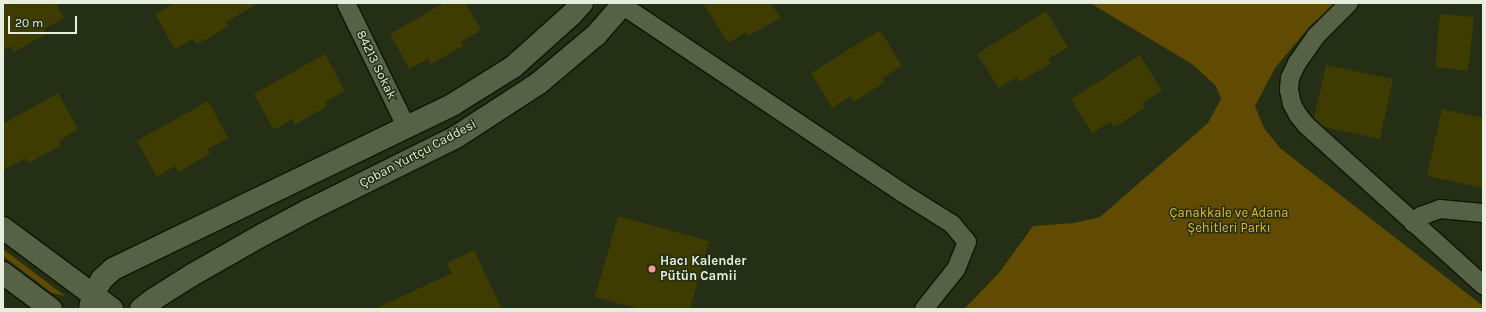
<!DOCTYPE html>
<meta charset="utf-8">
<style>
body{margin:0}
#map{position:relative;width:1486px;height:312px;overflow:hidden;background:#242f15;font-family:Karla,sans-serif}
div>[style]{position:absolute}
.green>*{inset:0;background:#614a01}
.building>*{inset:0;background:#3e3c00}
.roads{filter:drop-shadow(1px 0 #0d1701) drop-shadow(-1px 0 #0d1701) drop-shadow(0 1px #0d1701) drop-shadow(0 -1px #0d1701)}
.street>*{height:18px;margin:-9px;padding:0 9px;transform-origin:9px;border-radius:9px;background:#566246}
.secondary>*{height:22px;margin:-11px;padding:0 11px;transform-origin:11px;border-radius:11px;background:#566246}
.dots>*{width:11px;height:11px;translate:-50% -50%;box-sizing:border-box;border:2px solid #242f15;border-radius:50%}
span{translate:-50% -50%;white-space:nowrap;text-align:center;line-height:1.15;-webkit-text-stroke:3px #242f15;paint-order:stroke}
.street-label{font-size:13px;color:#e6eede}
.park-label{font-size:13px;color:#ebb928}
.poi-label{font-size:13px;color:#e6eede;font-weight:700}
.left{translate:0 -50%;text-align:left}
.frame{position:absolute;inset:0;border:4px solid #e6eede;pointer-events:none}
.scale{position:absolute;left:8px;top:16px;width:69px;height:18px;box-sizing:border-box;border:2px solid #e6eede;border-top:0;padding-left:5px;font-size:12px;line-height:14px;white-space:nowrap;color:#e6eede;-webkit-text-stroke:3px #242f15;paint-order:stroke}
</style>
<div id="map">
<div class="green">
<div style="clip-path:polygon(1090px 3px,1337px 3px,1310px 26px,1275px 68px,1255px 106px,1264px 128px,1280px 148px,1483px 306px,1483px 309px,964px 309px,999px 273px,1033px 226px,1074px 223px,1100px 217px,1208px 123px,1221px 99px,1216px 86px,1192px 64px)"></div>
<div style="clip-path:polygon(3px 249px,65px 296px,52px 293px,3px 256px)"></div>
</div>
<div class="building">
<div style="clip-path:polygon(3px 3px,56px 3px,64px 18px,44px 29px,46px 34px,14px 52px,11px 46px,3px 51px)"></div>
<div style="clip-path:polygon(174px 3px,259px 3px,226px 22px,228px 26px,207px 39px,196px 44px,193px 39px,175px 49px,155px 14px)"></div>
<div style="clip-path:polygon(444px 3px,466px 3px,481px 30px,461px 42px,463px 46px,431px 64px,428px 59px,409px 69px,390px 34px)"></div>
<div style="clip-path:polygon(703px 3px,770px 3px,781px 18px,748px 36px,746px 32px,728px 43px)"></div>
<div style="clip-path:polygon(1046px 11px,1068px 47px,1048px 59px,1051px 63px,1020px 82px,1017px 77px,999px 88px,977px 54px)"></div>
<div style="clip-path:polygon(1440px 14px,1474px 17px,1468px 71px,1435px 67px)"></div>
<div style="clip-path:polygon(880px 30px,902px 66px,882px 78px,885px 82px,854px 102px,851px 96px,832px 108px,811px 73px)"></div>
<div style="clip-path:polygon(325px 54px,345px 91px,325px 102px,327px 106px,295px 125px,292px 119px,274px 130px,254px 94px)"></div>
<div style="clip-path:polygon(1140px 55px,1162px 91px,1142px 103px,1145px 108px,1114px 127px,1110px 122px,1092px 133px,1071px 99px)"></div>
<div style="clip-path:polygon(1326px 65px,1393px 79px,1380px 139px,1324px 127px,1314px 118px)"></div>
<div style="clip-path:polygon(58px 93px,78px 129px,59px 141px,61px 146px,28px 163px,26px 158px,3px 170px,3px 124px)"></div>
<div style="clip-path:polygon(208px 101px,228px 138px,208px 149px,210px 154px,178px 172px,175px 166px,157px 177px,137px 141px)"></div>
<div style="clip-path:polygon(1442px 109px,1483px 118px,1483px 188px,1427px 176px)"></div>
<div style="clip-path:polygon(618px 216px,709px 241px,690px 309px,640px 309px,595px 297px)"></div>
<div style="clip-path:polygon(474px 250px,502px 309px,375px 309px,452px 273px,447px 263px)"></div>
</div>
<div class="roads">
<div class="street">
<div style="left:346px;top:3px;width:137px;rotate:64deg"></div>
<div style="left:1349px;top:3px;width:47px;rotate:135deg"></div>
<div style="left:1316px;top:36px;width:33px;rotate:125deg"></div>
<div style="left:1297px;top:63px;width:17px;rotate:115deg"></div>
<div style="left:1290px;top:78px;width:12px;rotate:95deg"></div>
<div style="left:1289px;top:90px;width:14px;rotate:78deg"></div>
<div style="left:1292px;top:104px;width:13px;rotate:61deg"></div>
<div style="left:1298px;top:115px;width:13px;rotate:51deg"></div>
<div style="left:1306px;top:125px;width:239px;rotate:42.1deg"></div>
<div style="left:622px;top:5px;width:336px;rotate:33.8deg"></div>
<div style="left:901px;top:192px;width:60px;rotate:32.1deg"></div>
<div style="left:952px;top:224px;width:23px;rotate:50deg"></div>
<div style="left:967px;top:242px;width:29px;rotate:112deg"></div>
<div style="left:956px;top:269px;width:51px;rotate:128.7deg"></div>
<div style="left:1413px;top:223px;width:11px;rotate:-41deg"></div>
<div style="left:1421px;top:216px;width:20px;rotate:-20deg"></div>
<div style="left:1440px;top:209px;width:43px;rotate:5.3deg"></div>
</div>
<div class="secondary">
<div style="left:3px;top:228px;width:136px;rotate:36.6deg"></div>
<div style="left:3px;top:273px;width:60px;rotate:36.9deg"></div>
<div style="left:90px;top:309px;width:14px;rotate:-78deg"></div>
<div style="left:93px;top:295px;width:18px;rotate:-61deg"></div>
<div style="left:102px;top:279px;width:15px;rotate:-42deg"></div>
<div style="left:113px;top:269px;width:377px;rotate:-25.8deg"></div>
<div style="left:452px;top:105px;width:72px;rotate:-31.9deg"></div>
<div style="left:513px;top:67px;width:79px;rotate:-41.9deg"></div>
<div style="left:572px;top:14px;width:15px;rotate:-48deg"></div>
<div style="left:141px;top:309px;width:16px;rotate:-38deg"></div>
<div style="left:154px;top:299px;width:45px;rotate:-32.3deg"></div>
<div style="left:192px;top:275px;width:83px;rotate:-29.7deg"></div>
<div style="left:264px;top:234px;width:51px;rotate:-28.1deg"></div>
<div style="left:309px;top:210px;width:164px;rotate:-26.4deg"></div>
<div style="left:456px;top:137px;width:99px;rotate:-33deg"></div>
<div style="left:539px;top:83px;width:75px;rotate:-40.1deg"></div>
<div style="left:596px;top:35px;width:43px;rotate:-48.8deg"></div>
</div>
</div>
<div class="dots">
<div style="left:652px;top:269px;background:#f59c92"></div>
</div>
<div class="street-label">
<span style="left:376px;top:65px;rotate:64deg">84213 Sokak</span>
<span style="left:418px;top:154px;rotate:-28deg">Çoban Yurtçu Caddesi</span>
</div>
<div class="park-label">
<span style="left:1229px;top:221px">Çanakkale ve Adana<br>Şehitleri Parkı</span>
</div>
<div class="poi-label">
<span class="left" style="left:660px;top:269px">Hacı Kalender<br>Pütün Camii</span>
</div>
<div class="frame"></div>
<div class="scale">20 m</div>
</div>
